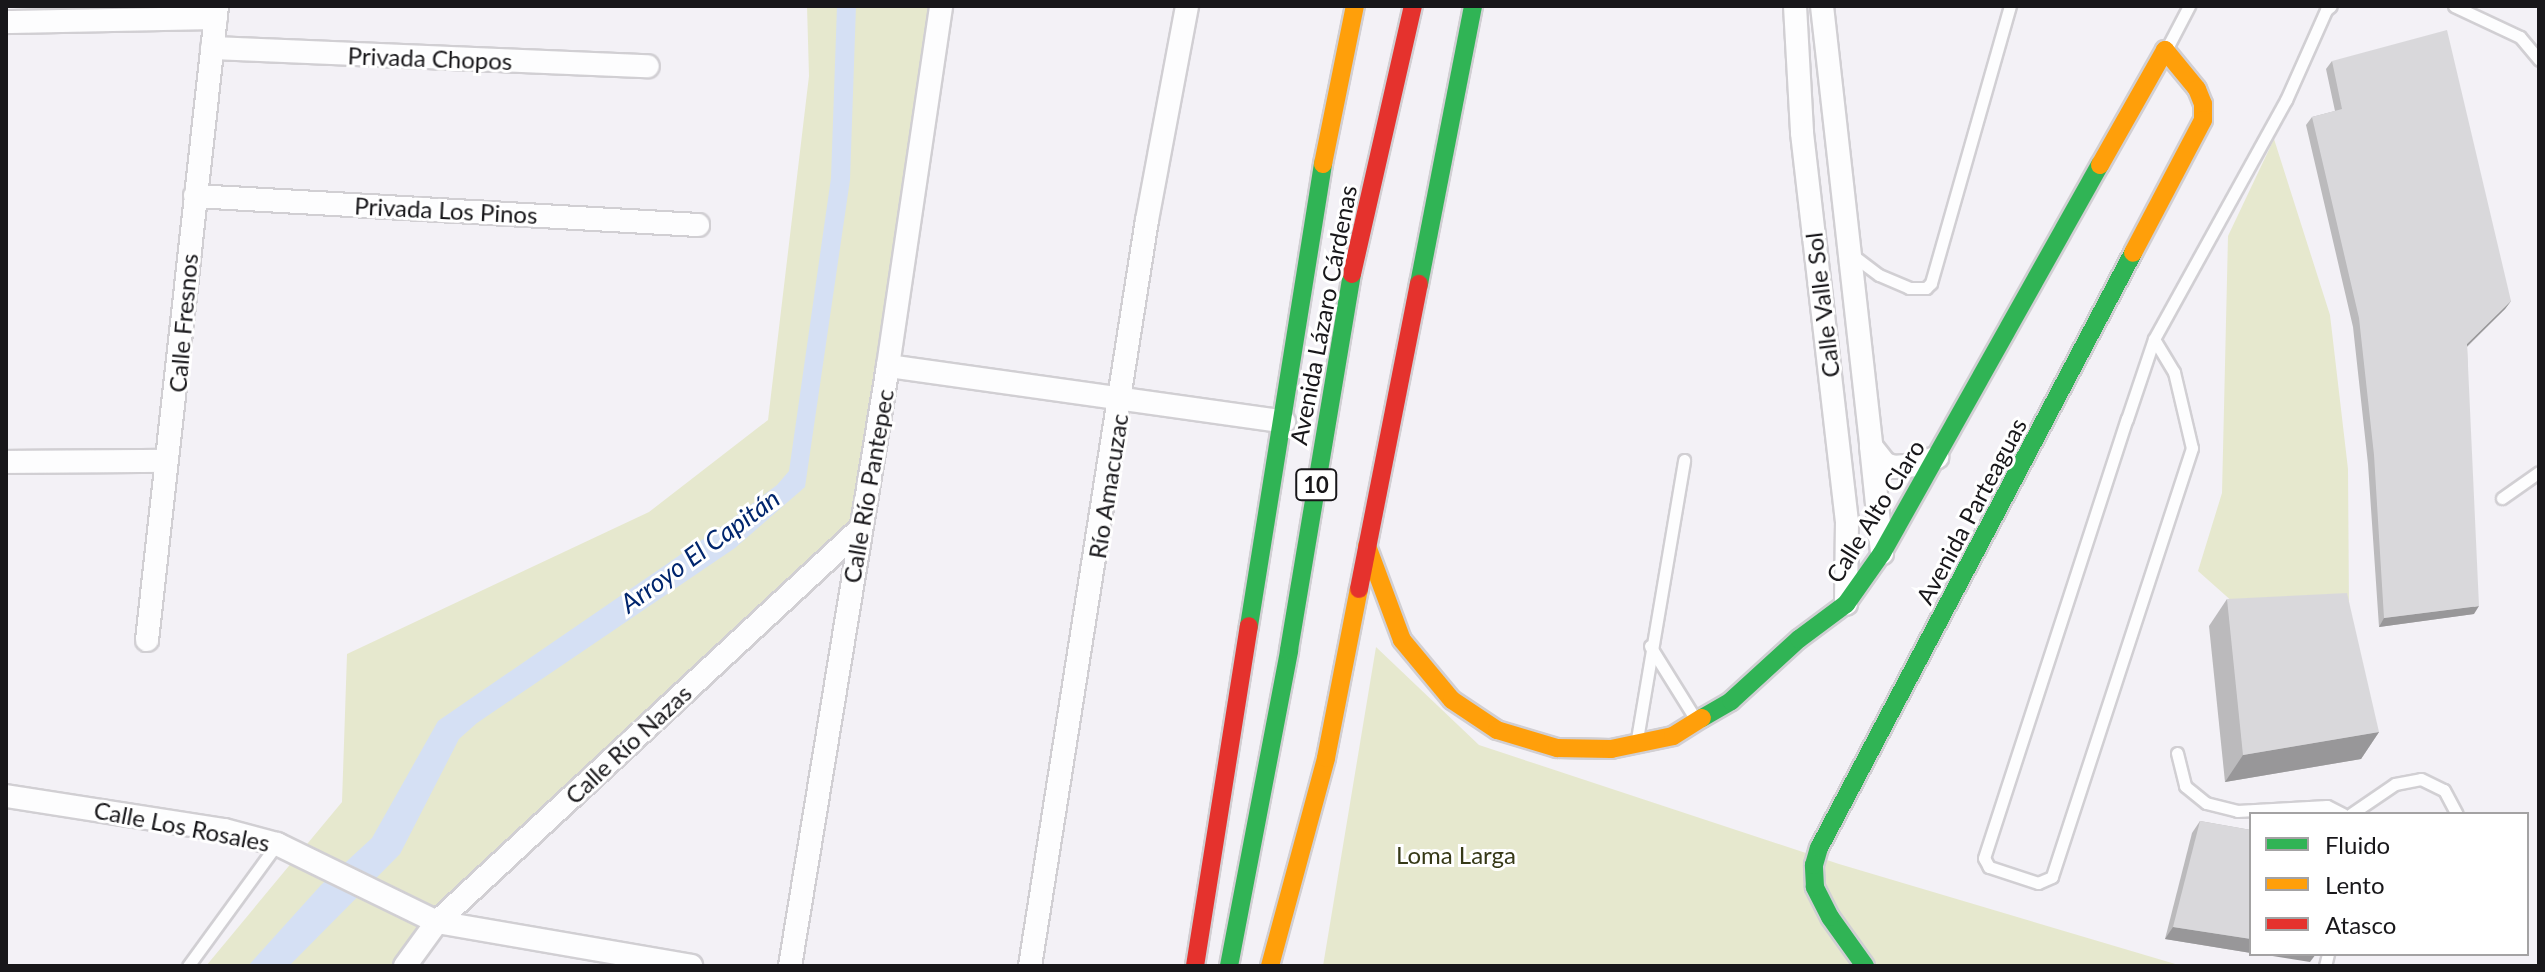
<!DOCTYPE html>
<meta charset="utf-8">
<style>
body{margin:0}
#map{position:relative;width:2545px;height:972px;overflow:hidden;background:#f3f1f6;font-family:Lato,sans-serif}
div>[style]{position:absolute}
.green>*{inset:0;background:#e6e8ce}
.water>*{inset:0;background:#d5e0f4}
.roads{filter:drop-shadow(2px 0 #d1cfd3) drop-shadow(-2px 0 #d1cfd3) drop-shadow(0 2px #d1cfd3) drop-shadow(0 -2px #d1cfd3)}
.lane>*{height:11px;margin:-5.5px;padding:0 5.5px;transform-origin:5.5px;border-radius:5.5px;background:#fdfdfe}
.street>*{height:22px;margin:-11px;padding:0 11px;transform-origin:11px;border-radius:11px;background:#fdfdfe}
.fast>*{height:18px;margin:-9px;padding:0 9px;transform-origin:9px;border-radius:9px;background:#30b455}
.slow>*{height:18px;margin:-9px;padding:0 9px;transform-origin:9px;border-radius:9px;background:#ff9f0a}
.jam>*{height:18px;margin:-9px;padding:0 9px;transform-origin:9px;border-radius:9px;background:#e5322d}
.wall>*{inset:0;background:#bbbabc}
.shaded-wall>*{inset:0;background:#989799}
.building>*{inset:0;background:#d9d8db}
span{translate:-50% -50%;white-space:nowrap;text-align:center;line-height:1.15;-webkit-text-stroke:6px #fff;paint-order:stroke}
.shield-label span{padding:2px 6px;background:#fff;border:2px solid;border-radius:6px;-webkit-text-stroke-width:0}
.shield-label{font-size:22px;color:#18171a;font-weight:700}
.street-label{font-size:24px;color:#18171a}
.park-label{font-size:24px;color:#363917}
.water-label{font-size:26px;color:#00256d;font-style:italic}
.frame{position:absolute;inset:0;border:8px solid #18171a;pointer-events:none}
.legend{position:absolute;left:2249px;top:812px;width:280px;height:144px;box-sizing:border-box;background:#fff;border:2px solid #a3a2a3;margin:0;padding:10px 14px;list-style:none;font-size:24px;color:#18171a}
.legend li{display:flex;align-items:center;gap:16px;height:40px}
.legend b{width:40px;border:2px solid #a3a2a3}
</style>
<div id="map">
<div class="green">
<div style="clip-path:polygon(807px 6px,947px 6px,859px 530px,405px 966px,206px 966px,342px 802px,347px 654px,649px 512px,768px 420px,809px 76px)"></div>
<div style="clip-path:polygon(2274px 139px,2330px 315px,2348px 469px,2349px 607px,2243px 611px,2198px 571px,2222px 493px,2228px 236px)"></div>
<div style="clip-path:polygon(1376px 647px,1479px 745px,1839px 864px,2182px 966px,1323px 966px)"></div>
</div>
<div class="water">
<div style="clip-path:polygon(837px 6px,856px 6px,850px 180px,805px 487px,735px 548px,477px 723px,459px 739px,400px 854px,289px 966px,248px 966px,321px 885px,372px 838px,438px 721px,728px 522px,777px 485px,789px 471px,831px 178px)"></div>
</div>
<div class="roads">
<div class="lane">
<div style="left:2454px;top:6px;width:73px;rotate:25.2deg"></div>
<div style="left:2520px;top:37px;width:30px;rotate:50deg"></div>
<div style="left:2166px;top:50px;width:50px;rotate:-62.4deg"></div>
<div style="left:1851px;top:254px;width:35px;rotate:37deg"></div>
<div style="left:1879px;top:275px;width:33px;rotate:23deg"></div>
<div style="left:1909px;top:288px;width:17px"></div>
<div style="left:1926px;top:288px;width:7px;rotate:-45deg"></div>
<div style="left:1931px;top:283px;width:288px;rotate:-74.1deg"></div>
<div style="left:2154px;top:339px;width:39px;rotate:59deg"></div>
<div style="left:2174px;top:372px;width:78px;rotate:76.7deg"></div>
<div style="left:2192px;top:448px;width:451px;rotate:108.1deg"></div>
<div style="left:2052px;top:877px;width:15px;rotate:157deg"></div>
<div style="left:2038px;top:883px;width:52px;rotate:-161.9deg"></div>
<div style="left:1989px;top:867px;width:10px;rotate:-119deg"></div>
<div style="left:1984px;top:858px;width:462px;rotate:-72deg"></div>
<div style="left:2127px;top:419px;width:84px;rotate:-71.4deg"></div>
<div style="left:2154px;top:339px;width:273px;rotate:-61.1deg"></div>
<div style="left:2286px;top:100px;width:98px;rotate:-66deg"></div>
<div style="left:2326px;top:10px;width:6px;rotate:-39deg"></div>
<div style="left:2502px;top:498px;width:45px;rotate:-35.1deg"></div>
<div style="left:1650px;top:646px;width:87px;rotate:58.1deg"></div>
<div style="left:1637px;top:739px;width:283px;rotate:-80.4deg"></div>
<div style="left:2177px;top:753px;width:34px;rotate:76deg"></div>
<div style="left:2185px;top:786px;width:27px;rotate:39deg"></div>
<div style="left:2206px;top:803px;width:32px;rotate:14deg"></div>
<div style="left:2237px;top:811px;width:90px;rotate:-3.2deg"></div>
<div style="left:2327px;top:806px;width:18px;rotate:27deg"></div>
<div style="left:2351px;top:814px;width:53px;rotate:-34.3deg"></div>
<div style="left:2395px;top:784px;width:26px;rotate:-11deg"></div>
<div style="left:2421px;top:779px;width:25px;rotate:26deg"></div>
<div style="left:2444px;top:790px;width:27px;rotate:62deg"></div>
<div style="left:188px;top:966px;width:151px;rotate:-53.9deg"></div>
<div style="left:2325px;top:966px;width:12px;rotate:-76deg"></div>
</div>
<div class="street">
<div style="left:1795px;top:6px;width:127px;rotate:86.8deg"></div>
<div style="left:1802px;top:133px;width:391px;rotate:83.4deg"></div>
<div style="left:1847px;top:521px;width:83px;rotate:90.7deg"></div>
<div style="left:1822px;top:6px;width:443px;rotate:83.6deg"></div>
<div style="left:1871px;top:446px;width:23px;rotate:52deg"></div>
<div style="left:1885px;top:464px;width:9px;rotate:18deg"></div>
<div style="left:1894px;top:467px;width:23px;rotate:-5deg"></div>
<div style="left:1917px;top:465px;width:22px;rotate:-21deg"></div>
<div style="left:6px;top:22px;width:210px;rotate:-1.1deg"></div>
<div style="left:212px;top:48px;width:436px;rotate:2.4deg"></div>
<div style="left:195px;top:196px;width:504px;rotate:3.3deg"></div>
<div style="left:888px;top:366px;width:400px;rotate:8deg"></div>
<div style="left:1871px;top:446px;width:108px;rotate:84.1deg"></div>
<div style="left:6px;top:462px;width:159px;rotate:-0.4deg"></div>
<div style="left:147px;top:640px;width:638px;rotate:-83.7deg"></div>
<div style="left:6px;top:796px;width:221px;rotate:8.9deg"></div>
<div style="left:224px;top:830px;width:55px;rotate:14.8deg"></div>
<div style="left:277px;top:844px;width:178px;rotate:26deg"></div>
<div style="left:437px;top:922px;width:258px;rotate:9.8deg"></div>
<div style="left:405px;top:966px;width:54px;rotate:-54deg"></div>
<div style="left:437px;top:922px;width:576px;rotate:-42.89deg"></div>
<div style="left:790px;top:966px;width:608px;rotate:-80.72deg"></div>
<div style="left:888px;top:366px;width:364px;rotate:-81.6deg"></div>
<div style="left:1030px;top:966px;width:755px;rotate:-81.09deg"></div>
<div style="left:1147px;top:220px;width:218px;rotate:-79.4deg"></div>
</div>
<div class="fast">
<div style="left:1419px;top:284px;width:283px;rotate:-79deg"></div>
<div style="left:1249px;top:626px;width:468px;rotate:-80.9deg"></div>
<div style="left:1702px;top:718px;width:34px;rotate:-30deg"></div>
<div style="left:1731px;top:701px;width:92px;rotate:-42.4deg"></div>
<div style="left:1799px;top:639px;width:59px;rotate:-36.7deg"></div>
<div style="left:1846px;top:604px;width:62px;rotate:-54.8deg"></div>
<div style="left:1882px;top:553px;width:445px;rotate:-60.7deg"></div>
<div style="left:1229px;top:966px;width:322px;rotate:-79.2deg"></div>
<div style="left:1289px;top:650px;width:381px;rotate:-80.5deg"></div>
<div style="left:1865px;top:966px;width:60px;rotate:-125.5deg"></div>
<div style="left:1830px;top:917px;width:34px;rotate:-117deg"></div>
<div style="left:1815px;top:887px;width:22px;rotate:-93deg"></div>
<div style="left:1814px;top:865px;width:18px;rotate:-74deg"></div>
<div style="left:1819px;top:848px;width:673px;rotate:-62.18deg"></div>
</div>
<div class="slow">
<div style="left:1323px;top:164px;width:161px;rotate:-78.6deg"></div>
<div style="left:2100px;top:165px;width:132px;rotate:-60.5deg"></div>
<div style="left:2165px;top:50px;width:50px;rotate:50.6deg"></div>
<div style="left:2197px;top:89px;width:16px;rotate:68deg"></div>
<div style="left:2203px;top:104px;width:16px;rotate:90deg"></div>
<div style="left:2203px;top:120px;width:150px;rotate:117.8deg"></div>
<div style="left:1367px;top:546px;width:100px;rotate:69.6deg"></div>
<div style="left:1402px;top:640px;width:78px;rotate:50.2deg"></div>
<div style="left:1452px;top:700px;width:54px;rotate:33.7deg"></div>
<div style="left:1497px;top:730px;width:63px;rotate:16.7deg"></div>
<div style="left:1557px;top:748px;width:54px;rotate:1.1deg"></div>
<div style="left:1611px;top:749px;width:63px;rotate:-11.8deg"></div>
<div style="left:1673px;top:736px;width:34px;rotate:-32deg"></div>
<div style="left:1270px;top:966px;width:215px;rotate:-74.9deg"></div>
<div style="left:1326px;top:758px;width:172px;rotate:-79deg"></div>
</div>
<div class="jam">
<div style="left:1352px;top:274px;width:275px;rotate:-77.2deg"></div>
<div style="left:1359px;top:589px;width:311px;rotate:-78.9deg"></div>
<div style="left:1195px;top:966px;width:344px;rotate:-81deg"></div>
</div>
</div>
<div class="wall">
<div style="clip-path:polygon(2332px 61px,2511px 301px,2505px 309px,2467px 347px,2474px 614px,2379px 627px,2368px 464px,2353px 327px,2306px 125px,2312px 117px,2335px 111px,2326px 69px)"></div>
<div style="clip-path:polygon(2227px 599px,2379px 732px,2361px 759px,2225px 782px,2209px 626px)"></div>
<div style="clip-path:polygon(2200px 821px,2251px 830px,2251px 953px,2165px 939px,2192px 833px)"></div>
</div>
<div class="shaded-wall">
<div style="clip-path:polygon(2511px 301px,2505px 309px,2461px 352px,2467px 344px)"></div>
<div style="clip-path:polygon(2479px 606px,2474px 614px,2379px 627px,2384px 618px)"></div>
<div style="clip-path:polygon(2379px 732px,2361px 759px,2225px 782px,2243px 755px)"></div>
<div style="clip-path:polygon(2173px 927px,2251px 939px,2251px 953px,2165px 939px)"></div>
<div style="clip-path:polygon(2260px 954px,2316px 954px,2310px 962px)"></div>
</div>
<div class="building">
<div style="clip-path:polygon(2447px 30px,2511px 301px,2467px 344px,2479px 606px,2384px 618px,2374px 455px,2359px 318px,2312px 117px,2342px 109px,2332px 61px)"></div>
<div style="clip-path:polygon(2347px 593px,2379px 732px,2243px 755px,2227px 599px)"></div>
<div style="clip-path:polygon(2200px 821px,2251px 830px,2251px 939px,2173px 927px)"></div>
</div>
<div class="shield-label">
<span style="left:1316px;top:485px">10</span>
</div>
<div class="street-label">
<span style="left:430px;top:58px;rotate:2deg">Privada Chopos</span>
<span style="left:446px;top:210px;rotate:3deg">Privada Los Pinos</span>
<span style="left:1822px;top:305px;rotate:-97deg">Calle Valle Sol</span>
<span style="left:1323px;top:315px;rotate:-79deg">Avenida Lázaro Cárdenas</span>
<span style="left:183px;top:323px;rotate:-85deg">Calle Fresnos</span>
<span style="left:868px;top:486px;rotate:-80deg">Calle Río Pantepec</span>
<span style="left:1108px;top:486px;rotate:-81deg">Río Amacuzac</span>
<span style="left:1875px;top:511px;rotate:-58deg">Calle Alto Claro</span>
<span style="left:1971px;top:511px;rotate:-62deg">Avenida Parteaguas</span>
<span style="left:628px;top:744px;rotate:-43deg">Calle Río Nazas</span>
<span style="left:182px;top:826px;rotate:11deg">Calle Los Rosales</span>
</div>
<div class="park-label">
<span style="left:1456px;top:855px">Loma Larga</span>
</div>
<div class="water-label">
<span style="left:700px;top:551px;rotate:-36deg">Arroyo El Capitán</span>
</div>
<div class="frame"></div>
<ul class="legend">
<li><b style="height:10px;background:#30b455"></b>Fluido</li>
<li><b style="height:10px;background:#ff9f0a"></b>Lento</li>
<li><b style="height:10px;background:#e5322d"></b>Atasco</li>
</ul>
</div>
